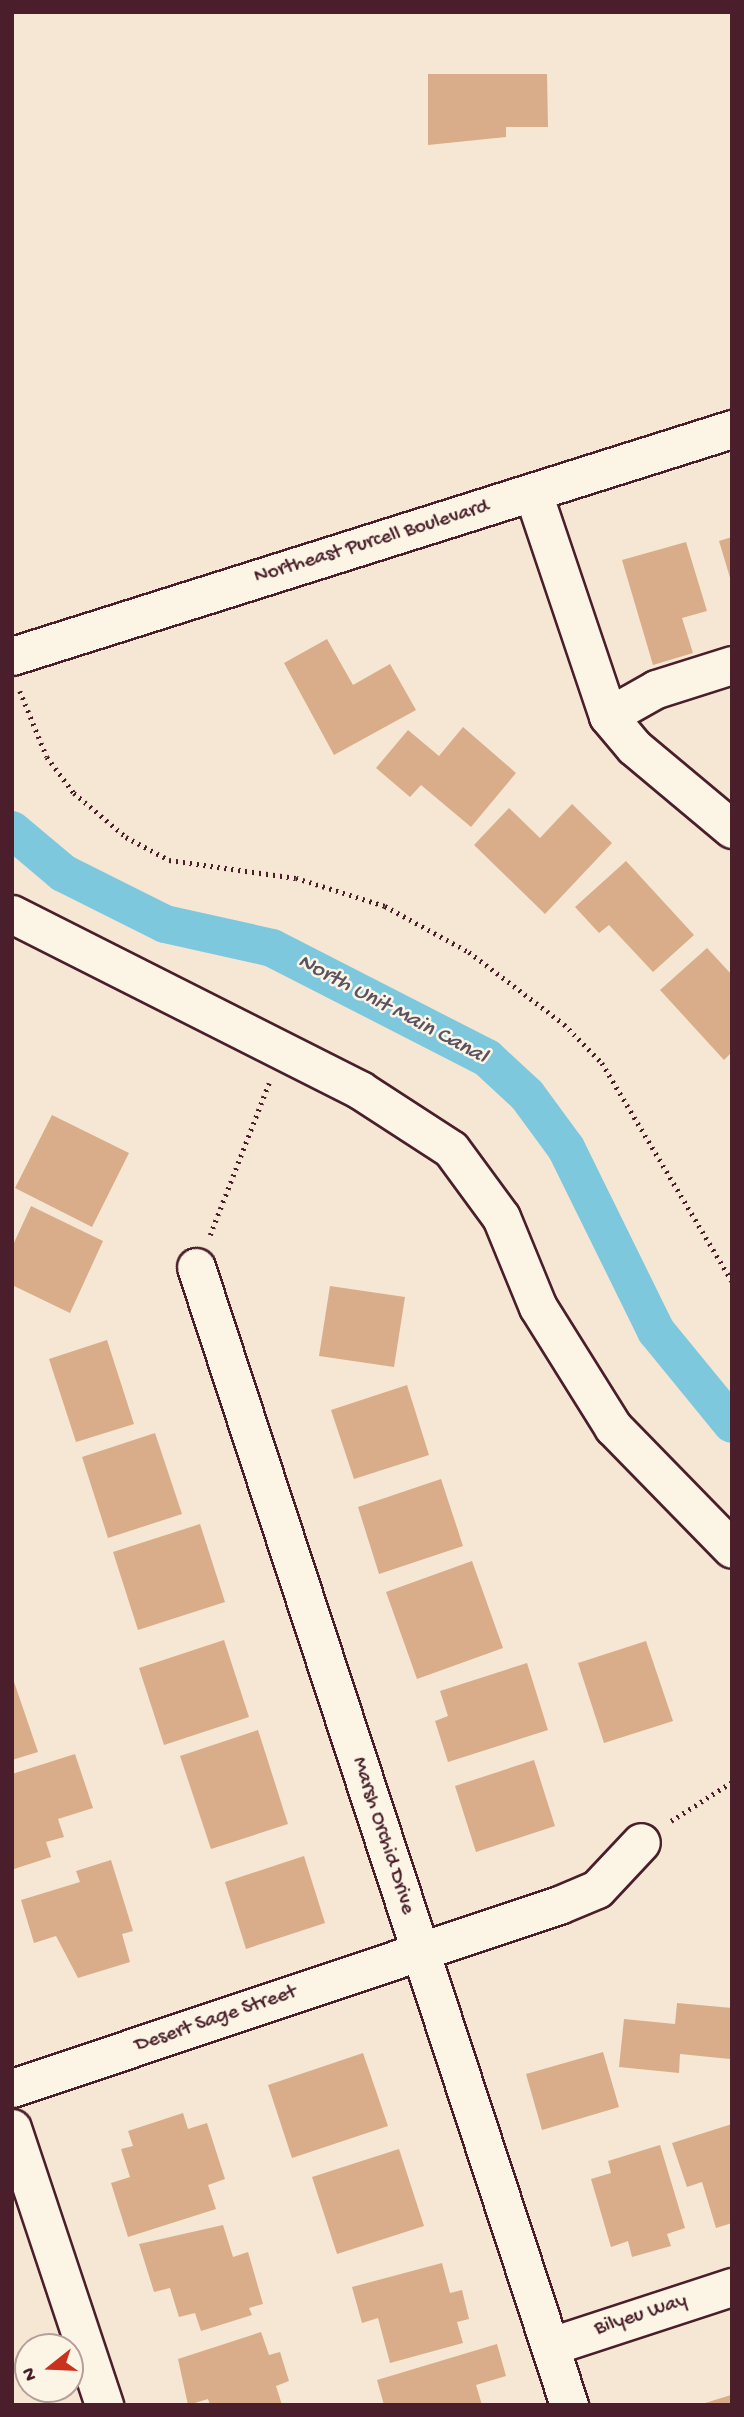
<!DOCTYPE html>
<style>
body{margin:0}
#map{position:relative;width:744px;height:2417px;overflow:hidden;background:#f5e7d3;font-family:"Gochi Hand",sans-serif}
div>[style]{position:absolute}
.canal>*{height:38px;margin:-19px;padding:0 19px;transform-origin:19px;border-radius:19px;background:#7ec8de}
.building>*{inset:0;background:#d9ad8a}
.path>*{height:4.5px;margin-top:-2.25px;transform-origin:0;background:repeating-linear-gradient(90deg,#4a1f2b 0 2px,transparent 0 7px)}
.roads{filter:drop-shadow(2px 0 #4a1f2b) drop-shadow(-2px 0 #4a1f2b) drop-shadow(0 2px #4a1f2b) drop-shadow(0 -2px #4a1f2b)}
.minor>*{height:37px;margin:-18.5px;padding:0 18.5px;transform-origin:18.5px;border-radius:18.5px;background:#fcf5e5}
span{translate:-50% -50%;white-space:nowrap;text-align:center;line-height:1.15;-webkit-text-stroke:5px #fcf5e5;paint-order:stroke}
.street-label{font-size:21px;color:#4a1f2b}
.water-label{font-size:23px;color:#5a5261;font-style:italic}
.frame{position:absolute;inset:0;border:14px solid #4a1f2b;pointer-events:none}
.north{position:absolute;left:14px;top:2333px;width:70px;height:70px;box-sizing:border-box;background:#fcf5e5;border:2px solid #b59f9b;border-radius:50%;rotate:252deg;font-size:19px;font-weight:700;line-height:28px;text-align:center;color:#4a1f2b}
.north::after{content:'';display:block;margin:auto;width:24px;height:32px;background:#c8321e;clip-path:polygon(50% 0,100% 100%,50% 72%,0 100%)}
</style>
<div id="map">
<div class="canal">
<div style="left:12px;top:830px;width:67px;rotate:40.1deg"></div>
<div style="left:63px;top:873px;width:114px;rotate:26.6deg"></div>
<div style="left:165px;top:924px;width:110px;rotate:12.6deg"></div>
<div style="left:272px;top:948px;width:242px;rotate:27.1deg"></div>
<div style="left:487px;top:1058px;width:54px;rotate:42.8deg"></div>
<div style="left:527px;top:1095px;width:66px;rotate:53.7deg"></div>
<div style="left:566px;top:1148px;width:204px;rotate:63.8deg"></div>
<div style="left:656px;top:1331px;width:120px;rotate:50.7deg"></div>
</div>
<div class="building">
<div style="clip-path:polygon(428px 74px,547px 74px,548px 127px,506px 127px,506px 137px,428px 145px)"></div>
<div style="clip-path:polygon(732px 537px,732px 581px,731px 581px,719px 541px)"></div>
<div style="clip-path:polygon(686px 542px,707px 611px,682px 618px,693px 653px,653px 665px,622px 560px)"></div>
<div style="clip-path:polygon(327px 639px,353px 685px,390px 664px,416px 710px,334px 755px,284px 663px)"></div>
<div style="clip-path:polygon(463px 727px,516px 773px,471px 827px,421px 785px,410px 797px,376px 768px,408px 730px,439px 756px)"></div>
<div style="clip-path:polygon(572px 804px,612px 843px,545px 914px,474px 845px,509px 808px,540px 838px)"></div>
<div style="clip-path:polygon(626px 861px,694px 935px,653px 972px,609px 925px,599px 933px,575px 907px)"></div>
<div style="clip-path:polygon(707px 948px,732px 975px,732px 1052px,724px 1060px,660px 990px)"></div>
<div style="clip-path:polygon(52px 1115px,129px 1153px,92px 1227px,15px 1188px)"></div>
<div style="clip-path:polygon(31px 1206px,103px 1241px,70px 1313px,12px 1285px,12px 1247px)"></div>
<div style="clip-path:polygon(330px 1286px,405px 1297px,394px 1367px,319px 1356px)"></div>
<div style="clip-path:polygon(107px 1340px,134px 1424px,76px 1442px,49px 1359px)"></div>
<div style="clip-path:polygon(407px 1385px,429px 1455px,354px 1479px,331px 1410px)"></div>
<div style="clip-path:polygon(155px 1433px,182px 1514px,108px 1538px,82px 1457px)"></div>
<div style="clip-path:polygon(441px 1479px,463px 1546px,379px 1574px,358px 1507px)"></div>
<div style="clip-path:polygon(200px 1524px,225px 1602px,138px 1630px,113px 1552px)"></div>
<div style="clip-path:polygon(472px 1561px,503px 1648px,417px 1679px,386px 1592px)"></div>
<div style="clip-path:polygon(224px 1640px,249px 1717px,164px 1745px,139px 1668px)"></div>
<div style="clip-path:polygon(646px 1641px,673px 1721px,604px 1743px,578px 1663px)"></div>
<div style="clip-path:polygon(527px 1663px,548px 1730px,448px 1762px,435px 1721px,448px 1716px,440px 1691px)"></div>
<div style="clip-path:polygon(12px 1676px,38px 1752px,12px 1760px)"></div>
<div style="clip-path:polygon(258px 1730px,288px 1824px,211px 1849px,180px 1756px)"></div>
<div style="clip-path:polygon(75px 1754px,93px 1808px,58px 1819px,64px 1837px,46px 1842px,51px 1857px,14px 1869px,12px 1774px)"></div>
<div style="clip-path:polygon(534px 1760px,555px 1826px,476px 1852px,455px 1786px)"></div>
<div style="clip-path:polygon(304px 1856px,325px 1923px,246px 1949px,225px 1882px)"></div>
<div style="clip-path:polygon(111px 1860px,133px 1931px,122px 1934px,130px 1962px,78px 1978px,56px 1936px,34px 1943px,21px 1900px,80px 1882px,76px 1871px)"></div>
<div style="clip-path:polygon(677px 2003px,732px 2008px,730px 2059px,680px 2054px,679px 2073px,619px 2067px,624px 2019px,675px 2024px)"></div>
<div style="clip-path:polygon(603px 2052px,619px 2107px,542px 2130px,526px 2074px)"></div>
<div style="clip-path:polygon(363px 2053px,388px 2126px,292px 2158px,268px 2085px)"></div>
<div style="clip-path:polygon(183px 2113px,188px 2129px,207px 2123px,225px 2179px,208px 2185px,216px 2209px,128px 2237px,111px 2183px,130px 2177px,121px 2149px,133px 2146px,128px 2131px)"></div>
<div style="clip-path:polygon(732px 2124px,732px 2223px,716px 2228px,702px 2182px,687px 2187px,672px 2143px)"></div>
<div style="clip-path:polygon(660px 2145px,685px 2228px,667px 2234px,671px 2246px,632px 2257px,628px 2241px,611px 2247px,591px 2179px,611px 2173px,608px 2161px)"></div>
<div style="clip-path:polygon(399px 2149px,424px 2226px,337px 2254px,312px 2177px)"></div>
<div style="clip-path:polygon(223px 2225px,233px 2257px,248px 2252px,263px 2304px,249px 2308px,252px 2315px,201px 2331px,195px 2313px,179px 2317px,170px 2288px,154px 2292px,139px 2244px)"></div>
<div style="clip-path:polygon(442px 2263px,450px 2293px,462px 2290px,469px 2319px,457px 2322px,463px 2343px,390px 2363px,378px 2318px,362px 2323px,352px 2287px)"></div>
<div style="clip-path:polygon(261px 2332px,269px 2355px,280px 2352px,289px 2381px,276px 2386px,282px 2405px,210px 2405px,208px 2399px,188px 2405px,178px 2359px)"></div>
<div style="clip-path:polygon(497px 2344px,506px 2376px,476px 2385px,482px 2405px,384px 2405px,377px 2380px)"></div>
<div style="clip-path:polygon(731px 2395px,732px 2405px,702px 2405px,702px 2404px)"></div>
</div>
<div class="path">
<div style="left:20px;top:691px;width:71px;rotate:67.8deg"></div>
<div style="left:47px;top:757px;width:45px;rotate:53.1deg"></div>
<div style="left:74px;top:793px;width:68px;rotate:40.2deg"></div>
<div style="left:126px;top:837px;width:49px;rotate:28.1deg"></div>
<div style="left:169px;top:860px;width:128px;rotate:8.1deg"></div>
<div style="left:296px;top:878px;width:93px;rotate:17.5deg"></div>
<div style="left:385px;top:906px;width:96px;rotate:28.7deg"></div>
<div style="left:469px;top:952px;width:119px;rotate:37.2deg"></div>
<div style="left:564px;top:1024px;width:54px;rotate:45.7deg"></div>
<div style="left:602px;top:1063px;width:254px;rotate:59.2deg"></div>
<div style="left:210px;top:1235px;width:163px;rotate:-68.8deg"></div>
<div style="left:671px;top:1821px;width:72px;rotate:-32.6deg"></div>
</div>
<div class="roads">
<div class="minor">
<div style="left:533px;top:493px;width:235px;rotate:71.4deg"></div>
<div style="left:608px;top:716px;width:40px;rotate:50deg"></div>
<div style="left:634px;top:747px;width:128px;rotate:39.9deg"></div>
<div style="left:12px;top:656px;width:755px;rotate:-17.5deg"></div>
<div style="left:608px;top:716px;width:55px;rotate:-29.4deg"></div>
<div style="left:656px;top:689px;width:80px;rotate:-17.5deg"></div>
<div style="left:12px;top:914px;width:390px;rotate:26.8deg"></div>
<div style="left:360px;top:1090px;width:108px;rotate:33deg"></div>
<div style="left:451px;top:1149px;width:84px;rotate:53.7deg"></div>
<div style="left:501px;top:1217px;width:97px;rotate:67.7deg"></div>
<div style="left:538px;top:1307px;width:142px;rotate:58deg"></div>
<div style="left:613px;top:1427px;width:170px;rotate:45.7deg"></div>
<div style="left:196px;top:1267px;width:1198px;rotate:71.85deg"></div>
<div style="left:12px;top:2088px;width:577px;rotate:-18.5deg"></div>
<div style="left:559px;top:1905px;width:41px;rotate:-22.8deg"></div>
<div style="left:597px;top:1889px;width:64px;rotate:-46.9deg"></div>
<div style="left:12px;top:2128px;width:292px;rotate:71.6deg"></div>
<div style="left:551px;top:2346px;width:190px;rotate:-18.1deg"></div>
</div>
</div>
<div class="street-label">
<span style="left:372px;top:543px;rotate:-17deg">Northeast Purcell Boulevard</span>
<span style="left:382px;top:1836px;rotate:72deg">Marsh Orchid Drive</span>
<span style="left:216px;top:2020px;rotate:-19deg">Desert Sage Street</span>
<span style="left:641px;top:2316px;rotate:-18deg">Bilyeu Way</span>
</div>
<div class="water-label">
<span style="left:392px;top:1010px;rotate:28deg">North Unit Main Canal</span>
</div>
<div class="frame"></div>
<div class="north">N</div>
</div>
